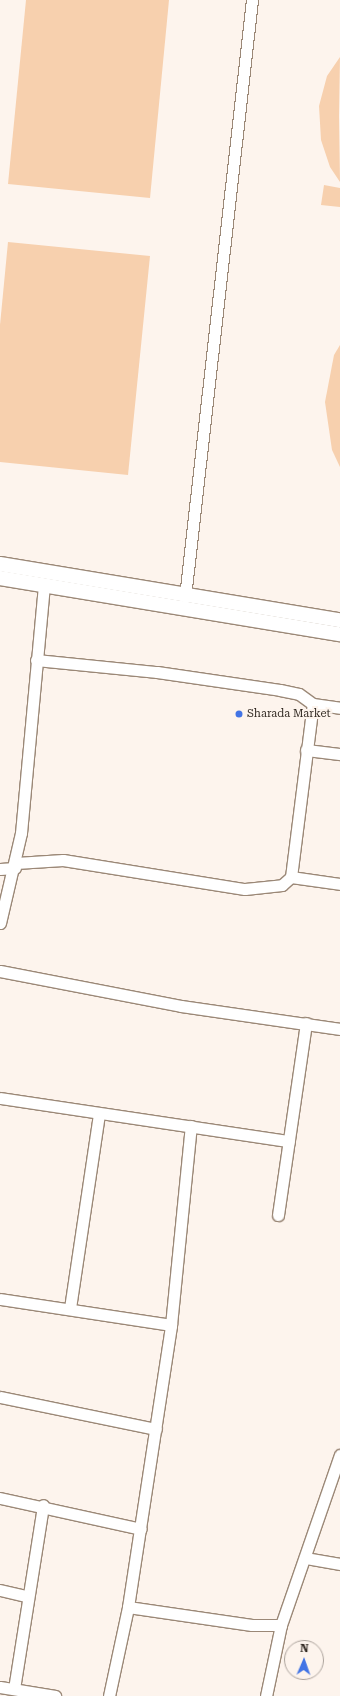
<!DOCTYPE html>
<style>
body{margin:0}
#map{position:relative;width:340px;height:1696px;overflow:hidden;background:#fdf4ed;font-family:"Roboto Serif",serif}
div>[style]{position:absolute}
.green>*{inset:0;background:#f7d0ae}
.roads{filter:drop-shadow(1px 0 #9b8877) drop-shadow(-1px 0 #9b8877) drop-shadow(0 1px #9b8877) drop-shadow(0 -1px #9b8877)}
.minor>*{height:11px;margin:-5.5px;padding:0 5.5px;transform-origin:5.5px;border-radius:5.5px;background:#fff}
.tertiary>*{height:14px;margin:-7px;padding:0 7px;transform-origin:7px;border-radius:7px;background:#fff}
.dots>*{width:11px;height:11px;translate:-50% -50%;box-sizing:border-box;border:2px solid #fdf4ed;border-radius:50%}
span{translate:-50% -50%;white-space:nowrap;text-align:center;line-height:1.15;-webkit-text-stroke:4px #fdf4ed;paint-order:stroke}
.poi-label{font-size:11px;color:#302821}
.left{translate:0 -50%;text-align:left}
.north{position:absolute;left:284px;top:1640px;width:40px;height:40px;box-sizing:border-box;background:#fdf4ed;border:1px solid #aba29b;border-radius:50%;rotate:2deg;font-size:11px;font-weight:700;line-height:16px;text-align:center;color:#302821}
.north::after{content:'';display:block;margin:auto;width:14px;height:18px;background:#4274e5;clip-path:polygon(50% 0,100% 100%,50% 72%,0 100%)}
</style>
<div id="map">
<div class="green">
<div style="clip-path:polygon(26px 0,169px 0,150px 198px,8px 184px)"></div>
<div style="clip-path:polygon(340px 57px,339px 116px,340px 182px,330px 167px,321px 140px,319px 106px,327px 76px)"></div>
<div style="clip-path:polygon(324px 185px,340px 188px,340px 207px,321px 205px)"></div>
<div style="clip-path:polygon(8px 242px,150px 256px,128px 475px,0 462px,0 325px)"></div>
<div style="clip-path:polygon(340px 345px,340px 467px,332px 450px,325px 402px,334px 355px)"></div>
</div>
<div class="roads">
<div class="minor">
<div style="left:185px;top:597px;width:601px;rotate:-83.6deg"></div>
<div style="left:36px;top:660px;width:122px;rotate:5.7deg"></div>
<div style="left:157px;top:672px;width:124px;rotate:8.3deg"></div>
<div style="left:280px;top:690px;width:19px;rotate:12deg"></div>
<div style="left:299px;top:694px;width:17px;rotate:36deg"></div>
<div style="left:313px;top:704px;width:27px;rotate:8deg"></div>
<div style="left:306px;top:750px;width:34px;rotate:7deg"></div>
<div style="left:16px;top:863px;width:47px;rotate:-3.7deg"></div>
<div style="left:63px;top:860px;width:184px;rotate:9.1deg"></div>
<div style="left:245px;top:889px;width:37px;rotate:-6deg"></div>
<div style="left:282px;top:885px;width:12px;rotate:-42deg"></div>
<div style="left:291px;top:877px;width:174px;rotate:-82.8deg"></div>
<div style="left:0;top:869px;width:15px;rotate:-4deg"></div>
<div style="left:291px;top:877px;width:49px;rotate:8.1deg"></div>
<div style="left:0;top:923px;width:92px;rotate:-76.9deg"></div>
<div style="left:21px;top:833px;width:248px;rotate:-84.7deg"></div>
<div style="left:0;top:971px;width:184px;rotate:10.9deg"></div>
<div style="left:181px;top:1006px;width:161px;rotate:8.2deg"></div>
<div style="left:0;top:1098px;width:292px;rotate:8.5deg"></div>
<div style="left:278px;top:1215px;width:194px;rotate:-81.7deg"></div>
<div style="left:0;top:1299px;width:173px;rotate:8.6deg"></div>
<div style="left:70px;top:1308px;width:196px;rotate:-81.5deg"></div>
<div style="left:0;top:1397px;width:159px;rotate:11.6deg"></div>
<div style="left:0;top:1498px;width:144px;rotate:12.4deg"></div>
<div style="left:306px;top:1558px;width:35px;rotate:10deg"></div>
<div style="left:0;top:1590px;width:28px;rotate:13deg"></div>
<div style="left:128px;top:1607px;width:125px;rotate:8.3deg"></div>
<div style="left:252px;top:1625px;width:29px"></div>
<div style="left:0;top:1687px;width:56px;rotate:9.3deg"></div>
<div style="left:14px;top:1689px;width:186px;rotate:-81deg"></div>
<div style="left:109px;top:1696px;width:91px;rotate:-77.9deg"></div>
<div style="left:128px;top:1607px;width:285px;rotate:-81.3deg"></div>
<div style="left:171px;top:1325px;width:200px;rotate:-84.3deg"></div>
<div style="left:266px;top:1696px;width:73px;rotate:-78.1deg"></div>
<div style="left:281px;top:1625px;width:180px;rotate:-70.9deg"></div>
</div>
<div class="tertiary">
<div style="left:0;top:564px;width:345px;rotate:9.4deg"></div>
<div style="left:0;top:578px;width:345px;rotate:9.4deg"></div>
</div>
</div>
<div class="dots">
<div style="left:239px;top:714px;background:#4274e5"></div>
</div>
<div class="poi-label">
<span class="left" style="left:247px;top:714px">Sharada Market</span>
</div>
<div class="north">N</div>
</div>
